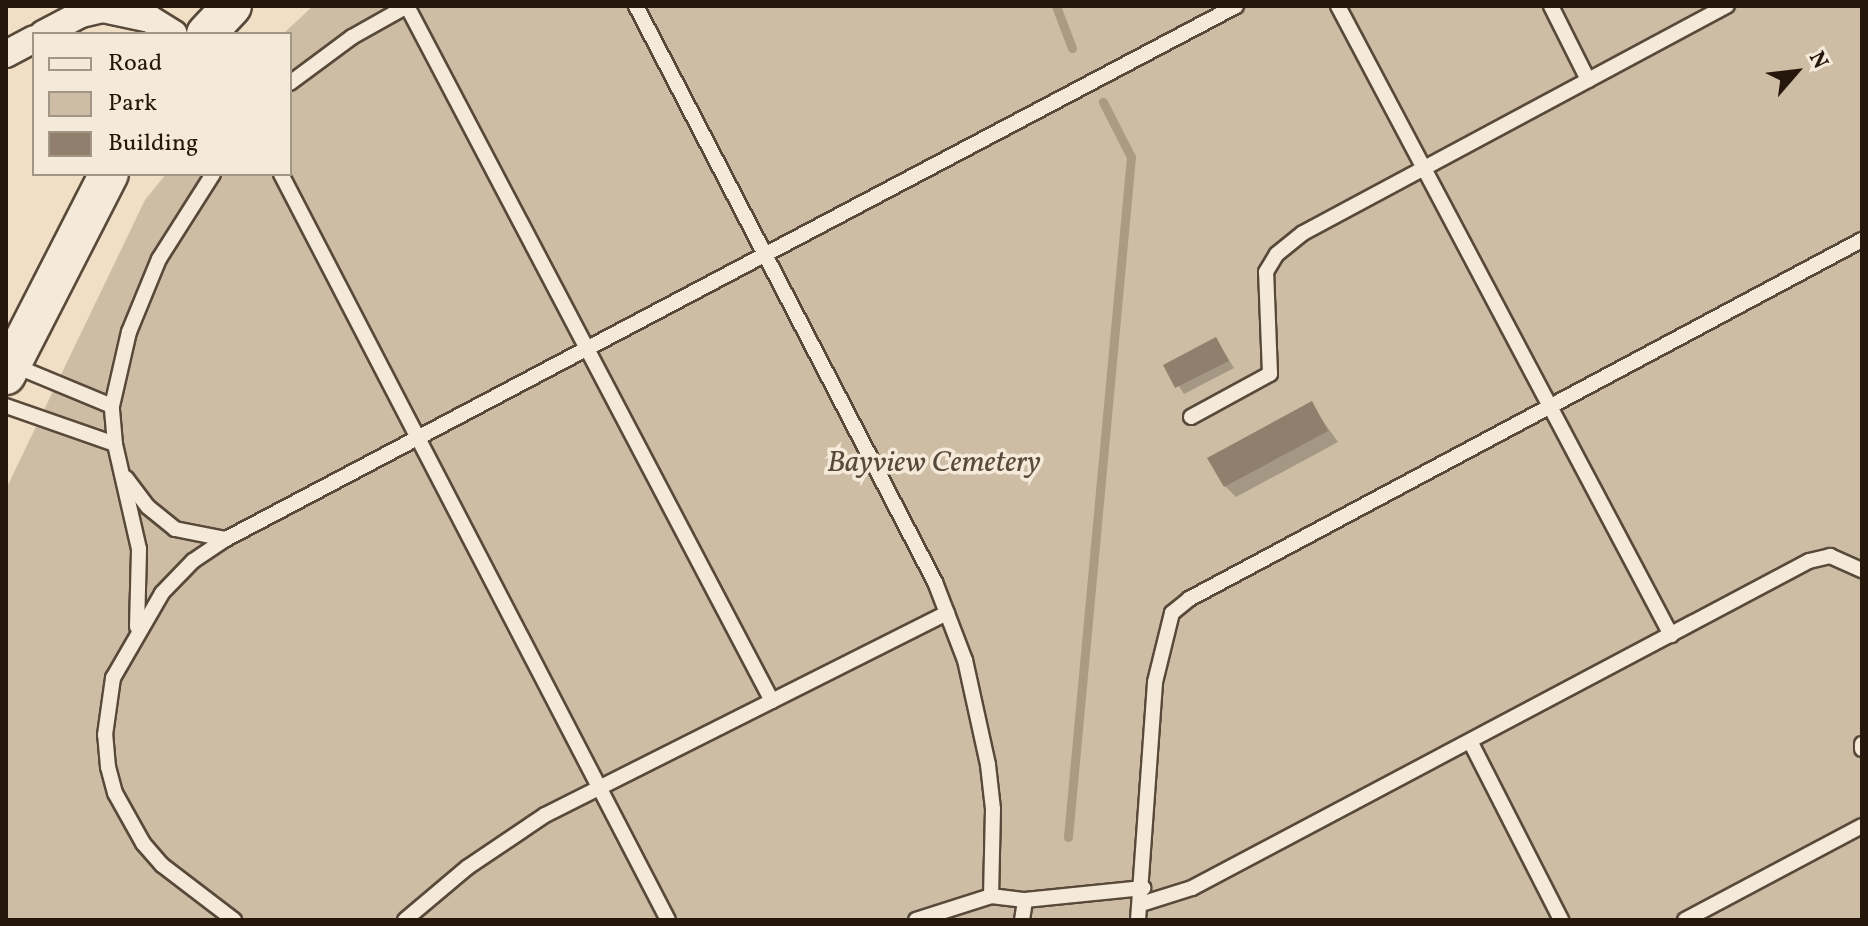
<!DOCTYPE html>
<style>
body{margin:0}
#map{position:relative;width:1868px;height:926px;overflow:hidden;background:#f0dfc4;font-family:Vollkorn,serif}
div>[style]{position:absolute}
.green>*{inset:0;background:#cebda5}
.shadow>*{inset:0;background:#0003}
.stream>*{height:9px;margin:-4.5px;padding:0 4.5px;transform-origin:4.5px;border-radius:4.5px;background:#ab9b85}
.building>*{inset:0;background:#8f7f6c}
.roads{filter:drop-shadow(2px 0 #58493a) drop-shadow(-2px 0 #58493a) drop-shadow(0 2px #58493a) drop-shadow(0 -2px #58493a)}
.lane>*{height:14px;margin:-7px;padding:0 7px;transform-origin:7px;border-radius:7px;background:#f5ead9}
.street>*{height:26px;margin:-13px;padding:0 13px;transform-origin:13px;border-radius:13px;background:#f5ead9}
.secondary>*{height:38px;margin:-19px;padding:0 19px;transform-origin:19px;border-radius:19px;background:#f5ead9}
span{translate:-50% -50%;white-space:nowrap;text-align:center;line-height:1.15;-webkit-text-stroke:7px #f5ead9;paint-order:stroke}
.park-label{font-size:30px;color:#58493a;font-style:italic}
.frame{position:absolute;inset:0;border:8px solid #26170c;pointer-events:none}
.legend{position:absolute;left:32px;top:32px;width:260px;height:144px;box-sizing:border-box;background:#f5ead9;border:2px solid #a29687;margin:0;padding:10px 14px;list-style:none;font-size:24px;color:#26170c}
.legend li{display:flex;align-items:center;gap:16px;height:40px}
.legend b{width:40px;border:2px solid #a29687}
.north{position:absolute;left:1756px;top:32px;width:80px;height:80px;-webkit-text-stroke:6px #f5ead9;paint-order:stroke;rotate:62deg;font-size:22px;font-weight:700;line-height:32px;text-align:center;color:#26170c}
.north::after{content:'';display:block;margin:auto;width:28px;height:36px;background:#26170c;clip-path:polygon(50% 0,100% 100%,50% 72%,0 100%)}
</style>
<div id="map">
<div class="green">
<div style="clip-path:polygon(313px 6px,1862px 6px,1862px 920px,6px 920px,6px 489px,145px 200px,166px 174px,290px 174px,290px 34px,283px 34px)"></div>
</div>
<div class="shadow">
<div style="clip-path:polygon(1216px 339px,1234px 368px,1184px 394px,1165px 365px)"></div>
<div style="clip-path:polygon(1311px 404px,1338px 442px,1236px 497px,1225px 486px)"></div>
</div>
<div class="stream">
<div style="left:1056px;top:6px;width:45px;rotate:69.1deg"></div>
<div style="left:1068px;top:837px;width:683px;rotate:-84.71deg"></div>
<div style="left:1131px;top:157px;width:62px;rotate:-117deg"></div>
</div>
<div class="building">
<div style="clip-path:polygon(1216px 337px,1229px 361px,1175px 388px,1163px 365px)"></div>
<div style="clip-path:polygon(1312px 401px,1328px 431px,1224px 487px,1207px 458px)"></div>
</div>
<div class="roads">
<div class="lane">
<div style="left:636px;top:6px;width:649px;rotate:62.57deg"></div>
<div style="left:935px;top:582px;width:84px;rotate:69deg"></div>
<div style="left:965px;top:660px;width:107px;rotate:77.6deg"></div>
<div style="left:988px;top:765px;width:44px;rotate:83.5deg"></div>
<div style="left:993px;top:809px;width:87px;rotate:91.3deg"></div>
<div style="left:1338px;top:6px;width:712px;rotate:62.1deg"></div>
<div style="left:1551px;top:6px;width:83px;rotate:63.4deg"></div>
<div style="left:290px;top:83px;width:77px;rotate:-36.6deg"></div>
<div style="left:352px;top:37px;width:63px;rotate:-29.4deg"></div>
<div style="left:407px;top:6px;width:785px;rotate:62.29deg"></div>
<div style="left:281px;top:174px;width:840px;rotate:62.58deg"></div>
<div style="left:13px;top:365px;width:107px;rotate:22.5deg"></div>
<div style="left:6px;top:406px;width:115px;rotate:19.2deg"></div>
<div style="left:1191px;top:417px;width:90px;rotate:-28.6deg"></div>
<div style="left:1270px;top:374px;width:102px;rotate:-92.2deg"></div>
<div style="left:1266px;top:272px;width:21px;rotate:-59deg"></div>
<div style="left:1277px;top:254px;width:33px;rotate:-39deg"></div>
<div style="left:1303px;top:233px;width:481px;rotate:-28.2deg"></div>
<div style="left:126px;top:478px;width:36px;rotate:53deg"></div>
<div style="left:148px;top:507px;width:35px;rotate:39deg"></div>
<div style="left:175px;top:529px;width:52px;rotate:11.1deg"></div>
<div style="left:137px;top:627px;width:78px;rotate:-88.5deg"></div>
<div style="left:139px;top:549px;width:108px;rotate:-102.9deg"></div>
<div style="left:115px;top:444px;width:38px;rotate:-95deg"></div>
<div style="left:112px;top:406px;width:76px;rotate:-77.1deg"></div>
<div style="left:129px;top:332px;width:79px;rotate:-67.7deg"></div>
<div style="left:159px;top:259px;width:101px;rotate:-57.6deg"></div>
<div style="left:1471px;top:743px;width:199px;rotate:63deg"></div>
<div style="left:1862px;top:744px;width:5px;rotate:90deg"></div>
<div style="left:1141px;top:904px;width:53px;rotate:-17.4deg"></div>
<div style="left:1192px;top:888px;width:698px;rotate:-27.92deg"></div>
<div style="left:1809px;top:561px;width:22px;rotate:-13deg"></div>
<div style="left:1830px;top:556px;width:35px;rotate:24deg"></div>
<div style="left:234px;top:920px;width:91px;rotate:-142.6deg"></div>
<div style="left:162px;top:865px;width:29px;rotate:-131deg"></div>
<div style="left:143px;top:843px;width:57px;rotate:-119.2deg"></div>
<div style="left:115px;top:793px;width:27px;rotate:-105deg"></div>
<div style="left:108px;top:767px;width:32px;rotate:-95deg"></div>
<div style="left:105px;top:735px;width:58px;rotate:-82deg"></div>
<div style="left:113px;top:678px;width:98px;rotate:-60deg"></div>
<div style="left:162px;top:593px;width:45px;rotate:-45.9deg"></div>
<div style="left:193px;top:561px;width:40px;rotate:-34deg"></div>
<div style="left:226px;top:539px;width:1142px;rotate:-27.82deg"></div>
<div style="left:405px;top:920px;width:82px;rotate:-40.1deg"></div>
<div style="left:468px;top:867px;width:93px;rotate:-34deg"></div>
<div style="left:545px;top:815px;width:450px;rotate:-26.7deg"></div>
<div style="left:916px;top:920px;width:79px;rotate:-17.7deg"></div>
<div style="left:991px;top:896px;width:34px;rotate:7deg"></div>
<div style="left:1025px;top:900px;width:119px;rotate:-5.8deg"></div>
<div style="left:1022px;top:920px;width:20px;rotate:-81deg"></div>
<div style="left:1138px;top:920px;width:239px;rotate:-85.9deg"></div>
<div style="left:1155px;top:682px;width:71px;rotate:-76.2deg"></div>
<div style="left:1172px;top:613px;width:22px;rotate:-39deg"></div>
<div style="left:1189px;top:599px;width:763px;rotate:-28.08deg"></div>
<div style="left:1685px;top:920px;width:200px;rotate:-28deg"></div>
</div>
<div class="street">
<div style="left:43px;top:34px;width:43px;rotate:-27.8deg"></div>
<div style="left:81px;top:14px;width:23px;rotate:-13deg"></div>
<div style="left:103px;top:9px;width:48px;rotate:12deg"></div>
<div style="left:150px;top:19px;width:28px;rotate:32deg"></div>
<div style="left:6px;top:54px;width:32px;rotate:-28deg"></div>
</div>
<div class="secondary">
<div style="left:206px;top:34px;width:38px;rotate:-47deg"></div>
<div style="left:6px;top:375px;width:226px;rotate:-62.9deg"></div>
</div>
</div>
<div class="park-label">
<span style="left:934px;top:463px">Bayview Cemetery</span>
</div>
<div class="frame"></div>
<ul class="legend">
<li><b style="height:10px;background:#f5ead9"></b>Road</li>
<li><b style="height:22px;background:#cebda5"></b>Park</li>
<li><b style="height:22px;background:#8f7f6c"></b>Building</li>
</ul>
<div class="north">N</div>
</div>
